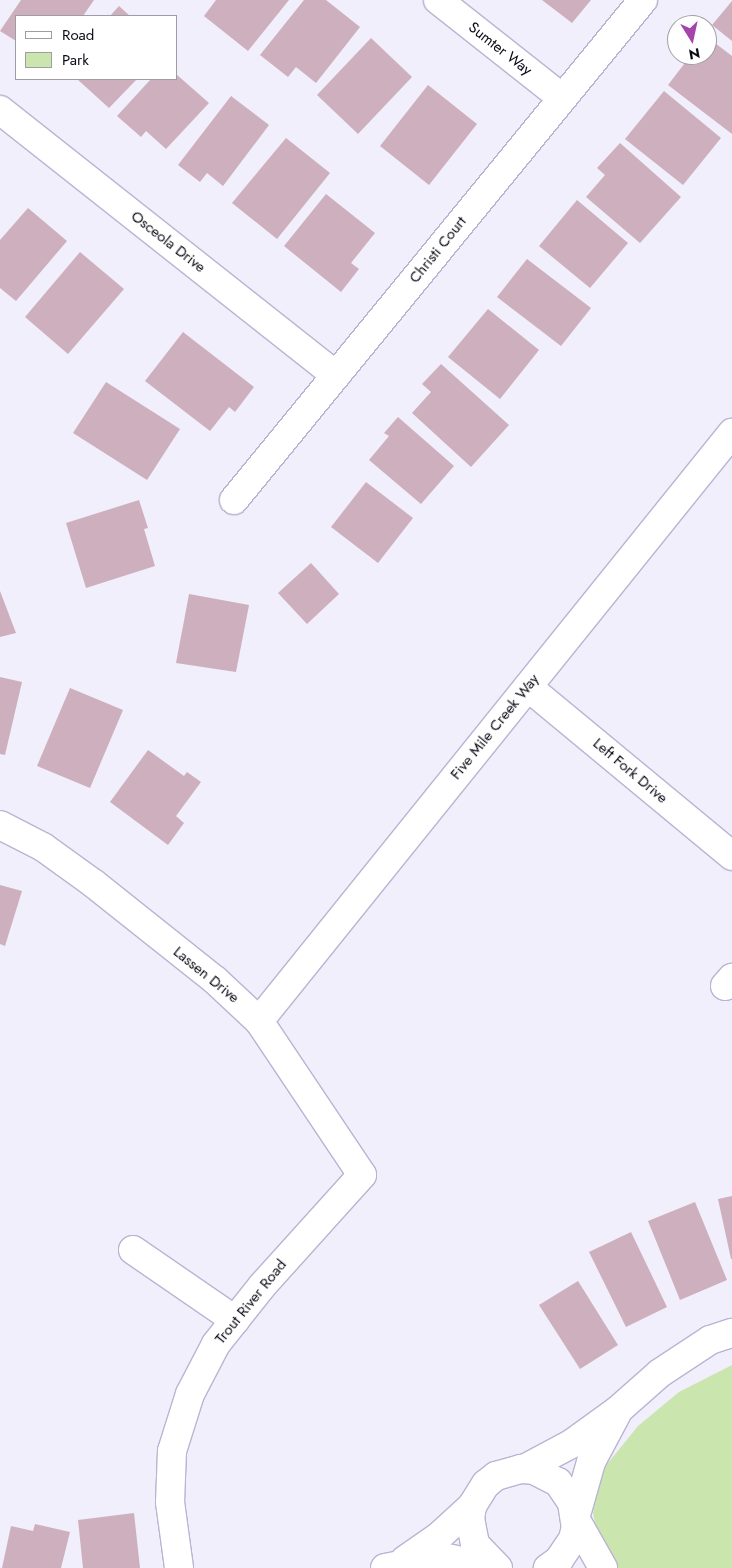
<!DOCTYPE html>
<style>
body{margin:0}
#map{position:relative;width:732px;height:1568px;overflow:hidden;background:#f0effb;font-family:Jost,sans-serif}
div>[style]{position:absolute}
.green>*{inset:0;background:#cbe5af}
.building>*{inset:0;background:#ceafbe}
.roads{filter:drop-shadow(1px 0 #b8b5d2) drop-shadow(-1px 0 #b8b5d2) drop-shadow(0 1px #b8b5d2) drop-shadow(0 -1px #b8b5d2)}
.minor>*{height:28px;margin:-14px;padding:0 14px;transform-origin:14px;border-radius:14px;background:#fff}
span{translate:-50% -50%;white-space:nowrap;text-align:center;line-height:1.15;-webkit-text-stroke:4.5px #fff;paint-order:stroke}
.street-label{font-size:15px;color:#0c0b15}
.legend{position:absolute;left:15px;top:15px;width:162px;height:65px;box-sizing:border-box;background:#fff;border:1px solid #9e9da1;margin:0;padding:6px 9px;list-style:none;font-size:15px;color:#0c0b15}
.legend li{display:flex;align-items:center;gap:10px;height:25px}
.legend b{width:25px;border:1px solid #9e9da1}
.north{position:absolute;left:667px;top:15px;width:50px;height:50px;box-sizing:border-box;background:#fff;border:1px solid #9e9da1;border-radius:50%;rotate:170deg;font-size:14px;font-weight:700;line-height:20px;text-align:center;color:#0c0b15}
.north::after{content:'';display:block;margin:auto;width:18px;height:22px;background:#a444ac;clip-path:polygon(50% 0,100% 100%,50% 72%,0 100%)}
</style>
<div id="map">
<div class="green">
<div style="clip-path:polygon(732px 1365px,732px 1568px,618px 1568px,598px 1540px,593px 1513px,600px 1473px,638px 1426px,679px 1392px)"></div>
</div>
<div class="building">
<div style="clip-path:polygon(21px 0,94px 0,83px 16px,16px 16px,16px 41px,0 31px)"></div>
<div style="clip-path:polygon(216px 0,289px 0,248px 51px,204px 16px)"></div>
<div style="clip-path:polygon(304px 0,326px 0,360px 27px,316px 83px,296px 67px,288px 77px,260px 55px)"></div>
<div style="clip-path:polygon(542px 0,591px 0,572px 23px)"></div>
<div style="clip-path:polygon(732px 1px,732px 41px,712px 25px)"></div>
<div style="clip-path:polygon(119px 6px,130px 16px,110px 16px)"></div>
<div style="clip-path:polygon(707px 37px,732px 56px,732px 134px,668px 85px,691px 55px,707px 55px)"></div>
<div style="clip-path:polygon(371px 38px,412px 77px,358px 134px,317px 95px)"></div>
<div style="clip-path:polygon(176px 74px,209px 103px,166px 149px,146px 131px,141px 137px,117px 116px,151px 79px,176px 79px)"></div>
<div style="clip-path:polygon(77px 79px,137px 79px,109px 108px)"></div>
<div style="clip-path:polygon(428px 85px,477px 124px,429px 185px,380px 146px)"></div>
<div style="clip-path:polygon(664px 91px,721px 138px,683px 185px,625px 139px)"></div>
<div style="clip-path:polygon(231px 96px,269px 125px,223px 186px,207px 173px,200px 182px,178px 165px)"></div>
<div style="clip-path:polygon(286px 138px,330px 173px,277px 239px,232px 203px)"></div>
<div style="clip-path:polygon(620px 143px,681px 197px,640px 243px,586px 197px,605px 175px,597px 168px)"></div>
<div style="clip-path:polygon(326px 194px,375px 233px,351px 263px,359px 269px,341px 292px,284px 246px)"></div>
<div style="clip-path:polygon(577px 200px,628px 243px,590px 288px,539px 246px)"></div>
<div style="clip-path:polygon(28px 208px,67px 241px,16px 301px,0 288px,0 240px)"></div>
<div style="clip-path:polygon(80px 252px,124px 289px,68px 354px,25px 317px)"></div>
<div style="clip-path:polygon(527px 259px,591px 308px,561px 346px,497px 297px)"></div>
<div style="clip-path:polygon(488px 309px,539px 350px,500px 399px,448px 357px)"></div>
<div style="clip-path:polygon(183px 332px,254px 387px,235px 412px,229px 407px,210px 431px,145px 381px)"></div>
<div style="clip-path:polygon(441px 364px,509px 425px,471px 467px,412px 413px,431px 392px,422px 384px)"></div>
<div style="clip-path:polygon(106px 382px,180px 429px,147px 480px,73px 433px)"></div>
<div style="clip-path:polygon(398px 417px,454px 466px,421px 504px,369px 460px,389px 436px,384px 433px)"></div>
<div style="clip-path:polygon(366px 482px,413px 518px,378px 563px,331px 527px)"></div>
<div style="clip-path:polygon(139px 500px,148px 528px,144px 529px,155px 566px,86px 588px,66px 523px)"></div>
<div style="clip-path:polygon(311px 563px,339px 594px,307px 624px,278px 593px)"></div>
<div style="clip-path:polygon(0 591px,16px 633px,0 637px)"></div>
<div style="clip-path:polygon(189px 594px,249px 605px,236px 672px,176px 663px)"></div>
<div style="clip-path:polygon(0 677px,22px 682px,5px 755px,0 754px)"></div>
<div style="clip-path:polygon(70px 688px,123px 710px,90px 788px,37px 766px)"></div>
<div style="clip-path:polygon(148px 750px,184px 776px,187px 772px,201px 782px,176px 816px,184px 823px,168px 845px,110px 802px)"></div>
<div style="clip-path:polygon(0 885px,22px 891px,5px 946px,0 944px)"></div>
<div style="clip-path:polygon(732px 1196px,732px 1259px,731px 1259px,718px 1199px)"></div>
<div style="clip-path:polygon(695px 1202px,727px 1280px,680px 1300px,648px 1221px)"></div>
<div style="clip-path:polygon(631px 1232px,667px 1307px,626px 1327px,589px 1252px)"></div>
<div style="clip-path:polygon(578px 1281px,618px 1345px,580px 1369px,539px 1305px)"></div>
<div style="clip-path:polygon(134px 1513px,140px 1568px,83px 1568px,78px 1520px)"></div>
<div style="clip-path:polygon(35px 1524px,70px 1532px,61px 1568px,2px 1568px,11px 1526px,33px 1531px)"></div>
</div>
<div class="roads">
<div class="minor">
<div style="left:438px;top:0;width:158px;rotate:38.3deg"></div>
<div style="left:0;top:110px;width:428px;rotate:38.3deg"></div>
<div style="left:234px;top:500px;width:646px;rotate:-50.72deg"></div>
<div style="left:528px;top:687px;width:265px;rotate:39.6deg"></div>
<div style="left:0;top:825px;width:48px;rotate:27.1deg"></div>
<div style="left:43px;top:847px;width:62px;rotate:35.8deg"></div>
<div style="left:93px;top:883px;width:156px;rotate:38.5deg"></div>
<div style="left:215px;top:980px;width:60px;rotate:43deg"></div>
<div style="left:259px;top:1021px;width:185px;rotate:56.2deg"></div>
<div style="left:362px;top:1175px;width:149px;rotate:132deg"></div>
<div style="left:262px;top:1286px;width:74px;rotate:128.4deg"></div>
<div style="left:216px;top:1344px;width:56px;rotate:117.5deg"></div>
<div style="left:190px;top:1394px;width:60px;rotate:107.5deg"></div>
<div style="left:172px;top:1451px;width:51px;rotate:92.2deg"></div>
<div style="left:170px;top:1502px;width:67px;rotate:82.2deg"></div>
<div style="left:725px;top:986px;width:11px;rotate:-49deg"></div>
<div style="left:259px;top:1021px;width:755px;rotate:-51.19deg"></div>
<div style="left:133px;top:1250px;width:124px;rotate:34.5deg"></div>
<div style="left:524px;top:1469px;width:53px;rotate:-28deg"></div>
<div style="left:571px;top:1444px;width:57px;rotate:-35.7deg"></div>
<div style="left:617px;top:1411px;width:57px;rotate:-41.5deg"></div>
<div style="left:660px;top:1373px;width:60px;rotate:-33.4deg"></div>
<div style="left:710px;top:1340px;width:23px;rotate:-18deg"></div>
<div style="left:576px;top:1515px;width:55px;rotate:-74.2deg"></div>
<div style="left:591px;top:1462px;width:55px;rotate:-62deg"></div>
<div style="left:576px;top:1520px;width:55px;rotate:60.6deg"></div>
<div style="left:405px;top:1560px;width:39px;rotate:-35deg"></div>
<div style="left:437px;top:1538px;width:47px;rotate:-42.4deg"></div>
<div style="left:385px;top:1568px;width:58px;rotate:-10.9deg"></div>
<div style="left:442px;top:1557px;width:55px;rotate:11.5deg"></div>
<div style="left:498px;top:1568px;width:33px;rotate:-134deg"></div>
<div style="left:475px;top:1544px;width:25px;rotate:-101deg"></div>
<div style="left:470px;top:1519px;width:13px;rotate:-81deg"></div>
<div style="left:472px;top:1506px;width:26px;rotate:-58deg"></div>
<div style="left:486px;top:1484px;width:13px;rotate:-39deg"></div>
<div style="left:496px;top:1476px;width:26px;rotate:-16deg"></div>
<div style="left:521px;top:1469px;width:13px;rotate:4deg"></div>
<div style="left:534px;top:1470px;width:27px;rotate:27deg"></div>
<div style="left:558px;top:1482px;width:25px;rotate:56deg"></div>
<div style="left:572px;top:1503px;width:24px;rotate:81deg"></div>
<div style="left:576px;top:1527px;width:12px;rotate:104deg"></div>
<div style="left:573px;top:1539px;width:25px;rotate:124deg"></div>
<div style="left:559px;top:1560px;width:14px;rotate:144deg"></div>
</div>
</div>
<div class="street-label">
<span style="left:500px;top:49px;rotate:38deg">Sumter Way</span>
<span style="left:168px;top:242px;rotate:38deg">Osceola Drive</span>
<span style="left:438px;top:250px;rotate:-51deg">Christi Court</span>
<span style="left:495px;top:727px;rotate:-51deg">Five Mile Creek Way</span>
<span style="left:630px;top:771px;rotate:40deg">Left Fork Drive</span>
<span style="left:206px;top:975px;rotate:39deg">Lassen Drive</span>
<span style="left:251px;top:1302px;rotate:-51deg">Trout River Road</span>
</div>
<ul class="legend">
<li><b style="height:6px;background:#fff"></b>Road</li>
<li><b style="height:14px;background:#cbe5af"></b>Park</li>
</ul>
<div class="north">N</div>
</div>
